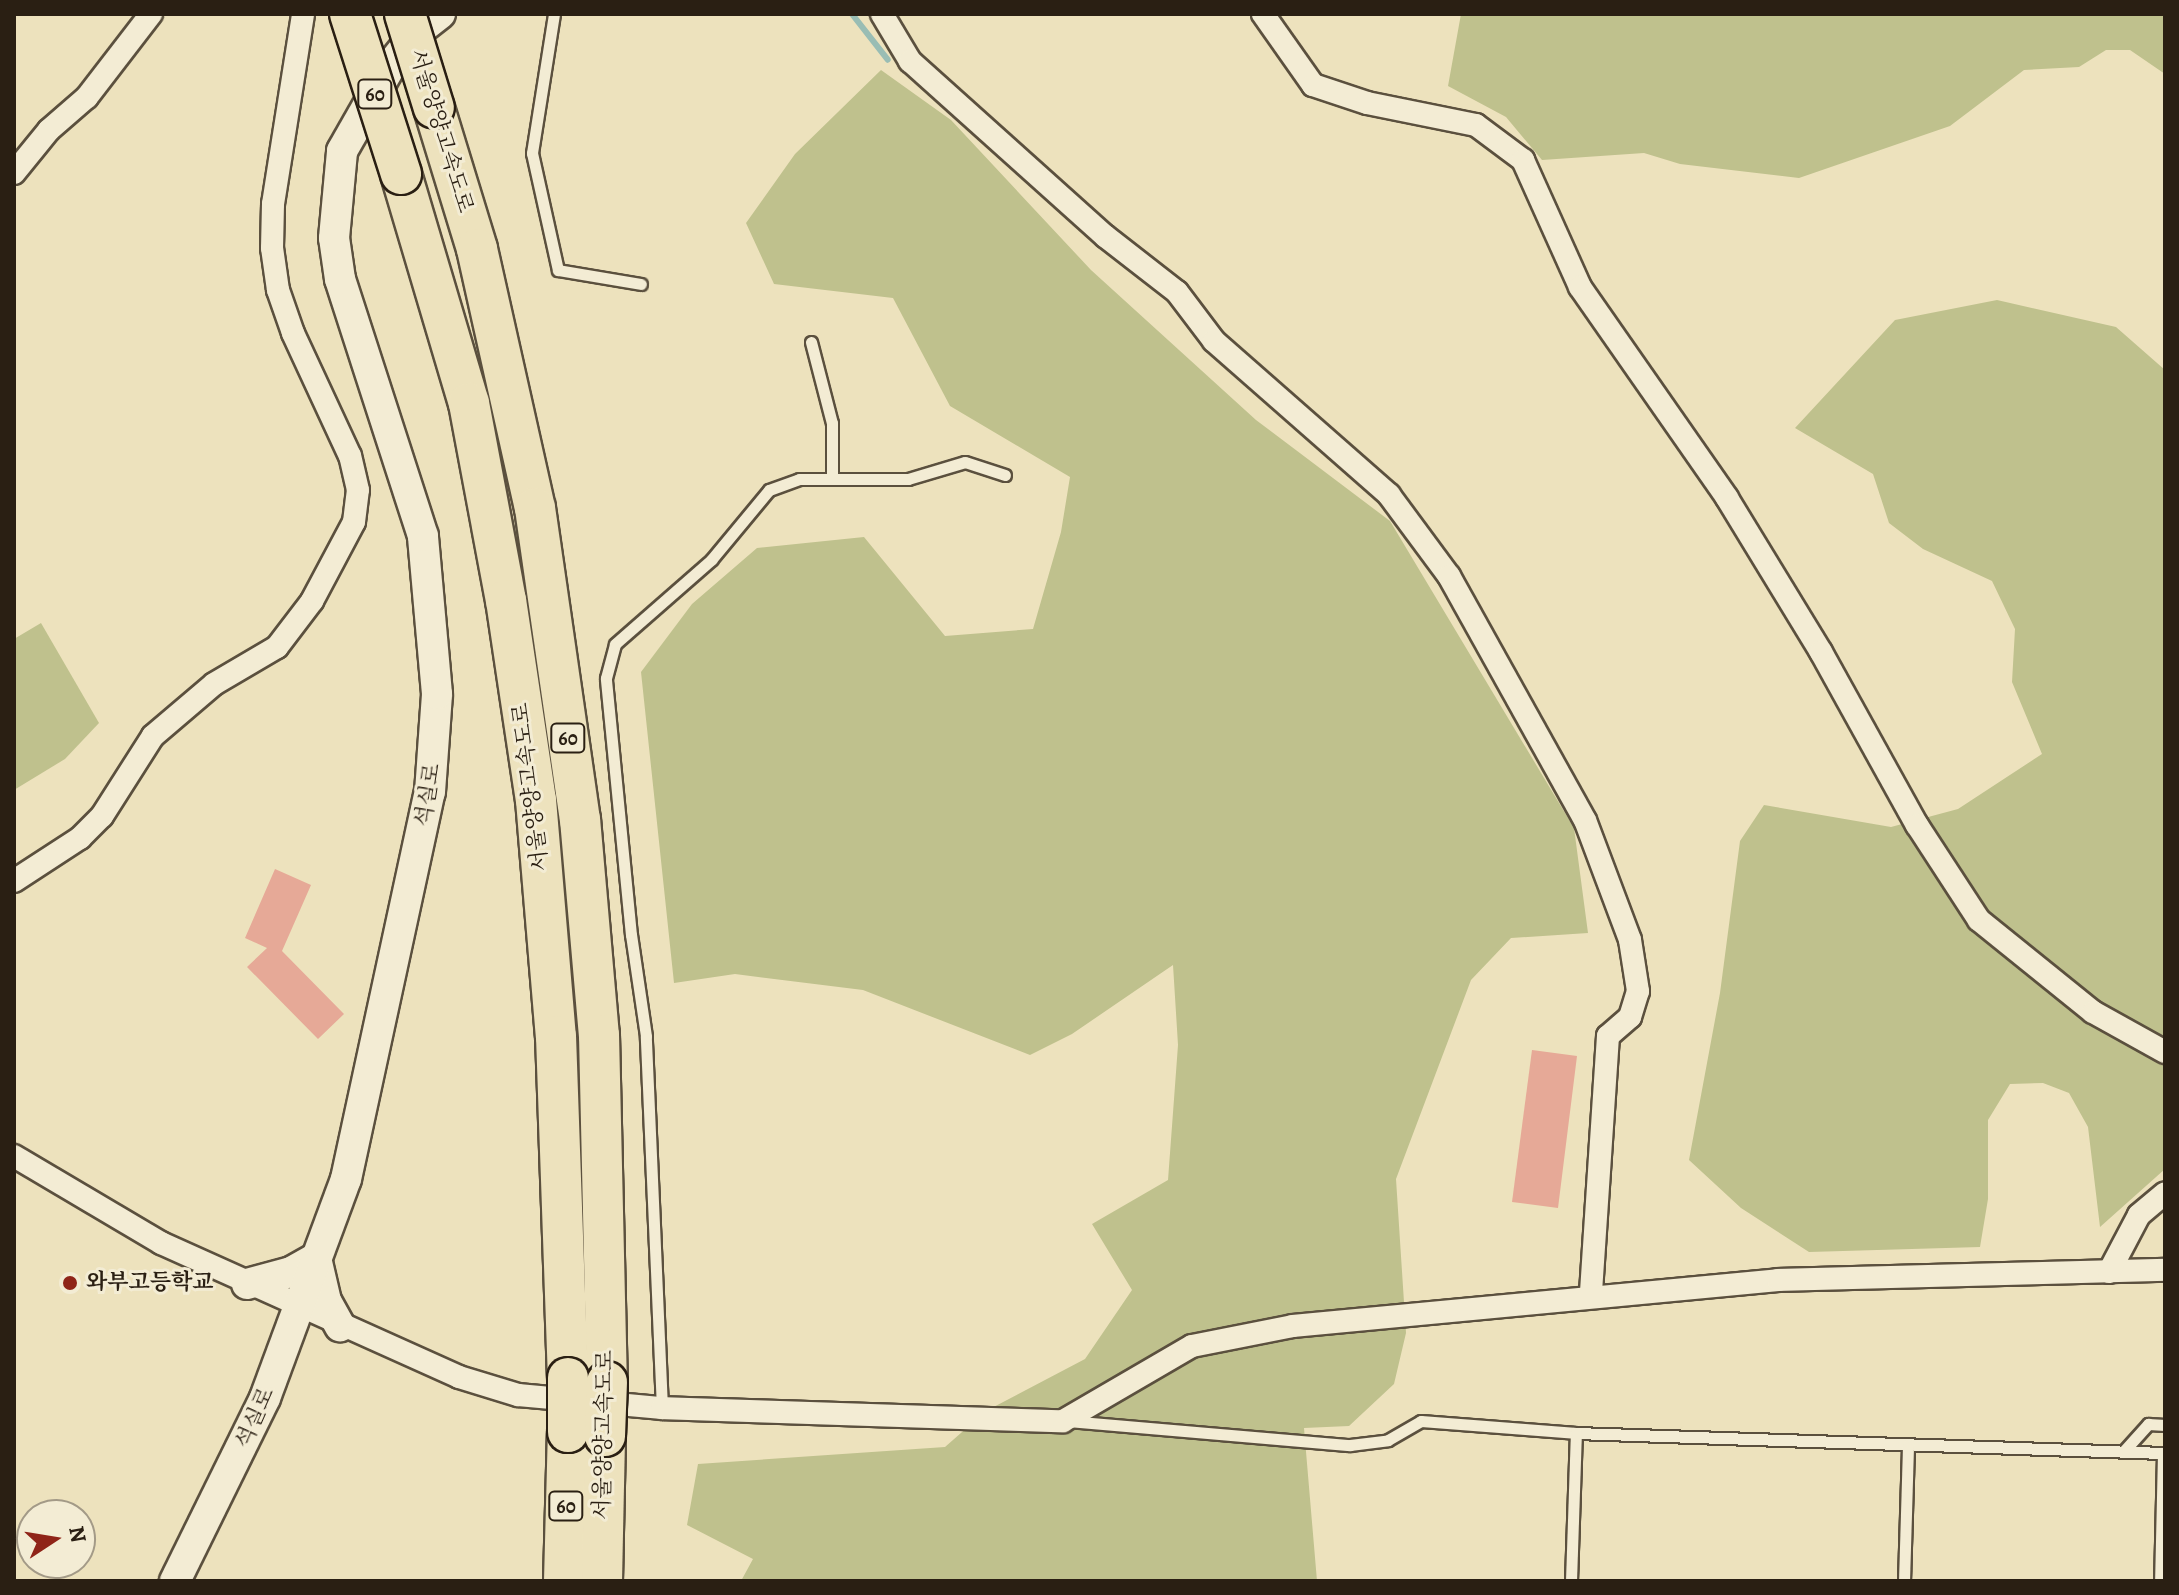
<!DOCTYPE html>
<meta charset="utf-8">
<style>
body{margin:0}
#map{position:relative;width:2179px;height:1595px;overflow:hidden;background:#ede2bd;font-family:Alegreya,"Noto Serif KR",serif}
div>[style]{position:absolute}
.green>*{inset:0;background:#bfc18d}
.stream>*{height:6px;margin:-3px;padding:0 3px;transform-origin:3px;border-radius:3px;background:#99bdb4}
.building>*{inset:0;background:#e6a997}
.roads{filter:drop-shadow(2px 0 #5b503e) drop-shadow(-2px 0 #5b503e) drop-shadow(0 2px #5b503e) drop-shadow(0 -2px #5b503e)}
.service>*{height:11px;margin:-5.5px;padding:0 5.5px;transform-origin:5.5px;border-radius:5.5px;background:#f3ecd4}
.minor>*{height:22px;margin:-11px;padding:0 11px;transform-origin:11px;border-radius:11px;background:#f3ecd4}
.secondary>*{height:30px;margin:-15px;padding:0 15px;transform-origin:15px;border-radius:15px;background:#f3ecd4}
.motorway>*{height:40px;margin:-20px;padding:0 20px;transform-origin:20px;border-radius:20px;background:#ede2bd}
.bridges{filter:drop-shadow(2px 0 #2a1f13) drop-shadow(-2px 0 #2a1f13) drop-shadow(0 2px #2a1f13) drop-shadow(0 -2px #2a1f13)}
.motorway-bridge>*{height:40px;margin:-20px;padding:0 20px;transform-origin:20px;border-radius:20px;background:#ede2bd}
.dots>*{width:22px;height:22px;translate:-50% -50%;box-sizing:border-box;border:4px solid #f3ecd4;border-radius:50%}
span{translate:-50% -50%;white-space:nowrap;text-align:center;line-height:1.15;-webkit-text-stroke:6px #f3ecd4;paint-order:stroke}
.shield-label span{padding:2px 6px;background:#f3ecd4;border:2px solid;border-radius:6px;-webkit-text-stroke-width:0}
.shield-label{font-size:20px;color:#2a1f13;font-weight:700}
.street-label{font-size:22px;color:#2a1f13}
.poi-label{font-size:22px;color:#2a1f13;font-weight:700}
.left{translate:0 -50%;text-align:left}
.frame{position:absolute;inset:0;border:16px solid #2a1f13;pointer-events:none}
.north{position:absolute;left:16px;top:1499px;width:80px;height:80px;box-sizing:border-box;background:#f3ecd4;border:2px solid #a39a87;border-radius:50%;rotate:78deg;font-size:22px;font-weight:700;line-height:32px;text-align:center;color:#2a1f13}
.north::after{content:'';display:block;margin:auto;width:28px;height:36px;background:#8f2418;clip-path:polygon(50% 0,100% 100%,50% 72%,0 100%)}
</style>
<div id="map">
<div class="green">
<div style="clip-path:polygon(1461px 14px,2165px 14px,2165px 74px,2130px 50px,2106px 50px,2079px 67px,2024px 70px,1950px 126px,1799px 178px,1680px 164px,1644px 153px,1542px 160px,1506px 117px,1448px 86px)"></div>
<div style="clip-path:polygon(881px 70px,951px 120px,1091px 270px,1256px 420px,1390px 521px,1574px 828px,1588px 933px,1511px 938px,1471px 980px,1396px 1179px,1406px 1333px,1394px 1384px,1349px 1426px,1304px 1428px,1317px 1581px,741px 1581px,753px 1559px,687px 1525px,698px 1464px,945px 1447px,986px 1411px,1085px 1359px,1132px 1290px,1092px 1224px,1168px 1180px,1178px 1045px,1173px 965px,1072px 1034px,1030px 1055px,863px 990px,735px 974px,674px 983px,641px 672px,692px 604px,757px 548px,864px 537px,945px 636px,1033px 629px,1061px 532px,1070px 477px,950px 406px,893px 298px,774px 284px,746px 223px,795px 154px)"></div>
<div style="clip-path:polygon(1997px 300px,2116px 327px,2165px 370px,2165px 1169px,2100px 1227px,2088px 1127px,2069px 1093px,2043px 1083px,2010px 1084px,1988px 1120px,1988px 1199px,1980px 1247px,1809px 1252px,1741px 1208px,1689px 1160px,1720px 993px,1740px 841px,1764px 805px,1891px 827px,1958px 809px,2042px 754px,2012px 682px,2015px 629px,1992px 581px,1923px 549px,1889px 523px,1873px 474px,1795px 428px,1895px 320px)"></div>
<div style="clip-path:polygon(41px 623px,99px 723px,65px 759px,14px 790px,14px 639px)"></div>
</div>
<div class="stream">
<div style="left:852px;top:14px;width:58px;rotate:52deg"></div>
</div>
<div class="building">
<div style="clip-path:polygon(275px 869px,311px 885px,282px 951px,344px 1014px,318px 1039px,247px 967px,267px 948px,245px 938px)"></div>
<div style="clip-path:polygon(1532px 1050px,1577px 1056px,1558px 1208px,1512px 1202px)"></div>
</div>
<div class="roads">
<div class="service">
<div style="left:554px;top:14px;width:141px;rotate:99deg"></div>
<div style="left:532px;top:153px;width:120px;rotate:77.5deg"></div>
<div style="left:558px;top:270px;width:84px;rotate:9.6deg"></div>
<div style="left:811px;top:342px;width:84px;rotate:75.5deg"></div>
<div style="left:832px;top:423px;width:56px;rotate:90deg"></div>
<div style="left:662px;top:1408px;width:372px;rotate:-92.5deg"></div>
<div style="left:646px;top:1036px;width:102px;rotate:-98.4deg"></div>
<div style="left:631px;top:935px;width:258px;rotate:-95.6deg"></div>
<div style="left:606px;top:678px;width:35px;rotate:-75deg"></div>
<div style="left:615px;top:644px;width:128px;rotate:-41.2deg"></div>
<div style="left:711px;top:560px;width:91px;rotate:-50.4deg"></div>
<div style="left:769px;top:490px;width:32px;rotate:-20deg"></div>
<div style="left:799px;top:479px;width:109px"></div>
<div style="left:908px;top:479px;width:59px;rotate:-16.6deg"></div>
<div style="left:965px;top:462px;width:42px;rotate:18deg"></div>
<div style="left:1068px;top:1421px;width:283px;rotate:4.9deg"></div>
<div style="left:1350px;top:1445px;width:38px;rotate:-7deg"></div>
<div style="left:1388px;top:1440px;width:38px;rotate:-30deg"></div>
<div style="left:1421px;top:1421px;width:155px;rotate:4.4deg"></div>
<div style="left:1576px;top:1433px;width:587px;rotate:1.95deg"></div>
<div style="left:2163px;top:1453px;width:128px;rotate:91.3deg"></div>
<div style="left:2123px;top:1452px;width:38px;rotate:-48deg"></div>
<div style="left:2148px;top:1424px;width:17px;rotate:3deg"></div>
<div style="left:1571px;top:1581px;width:148px;rotate:-88.1deg"></div>
<div style="left:1904px;top:1581px;width:137px;rotate:-88.3deg"></div>
</div>
<div class="minor">
<div style="left:882px;top:14px;width:55px;rotate:59.2deg"></div>
<div style="left:910px;top:61px;width:262px;rotate:41.9deg"></div>
<div style="left:1105px;top:236px;width:91px;rotate:37.9deg"></div>
<div style="left:1177px;top:292px;width:61px;rotate:52.9deg"></div>
<div style="left:1214px;top:341px;width:233px;rotate:41.3deg"></div>
<div style="left:1389px;top:495px;width:101px;rotate:53.5deg"></div>
<div style="left:1449px;top:576px;width:279px;rotate:60.9deg"></div>
<div style="left:1585px;top:820px;width:128px;rotate:69.4deg"></div>
<div style="left:1630px;top:940px;width:52px;rotate:81.1deg"></div>
<div style="left:1638px;top:991px;width:27px;rotate:107deg"></div>
<div style="left:1630px;top:1017px;width:29px;rotate:139deg"></div>
<div style="left:1608px;top:1036px;width:259px;rotate:93.8deg"></div>
<div style="left:1263px;top:14px;width:87px;rotate:54.8deg"></div>
<div style="left:1313px;top:85px;width:57px;rotate:18.4deg"></div>
<div style="left:1367px;top:103px;width:111px;rotate:11.4deg"></div>
<div style="left:1476px;top:125px;width:59px;rotate:36.7deg"></div>
<div style="left:1523px;top:160px;width:139px;rotate:65.8deg"></div>
<div style="left:1580px;top:287px;width:257px;rotate:55.1deg"></div>
<div style="left:1727px;top:498px;width:180px;rotate:58.6deg"></div>
<div style="left:1821px;top:652px;width:198px;rotate:61deg"></div>
<div style="left:1917px;top:825px;width:113px;rotate:56.9deg"></div>
<div style="left:1979px;top:920px;width:146px;rotate:38.9deg"></div>
<div style="left:2093px;top:1012px;width:82px;rotate:29.1deg"></div>
<div style="left:14px;top:173px;width:55px;rotate:-50.9deg"></div>
<div style="left:49px;top:130px;width:50px;rotate:-41deg"></div>
<div style="left:87px;top:97px;width:105px;rotate:-52.4deg"></div>
<div style="left:14px;top:881px;width:79px;rotate:-33.1deg"></div>
<div style="left:80px;top:838px;width:31px;rotate:-45deg"></div>
<div style="left:102px;top:816px;width:95px;rotate:-57.5deg"></div>
<div style="left:153px;top:736px;width:80px;rotate:-40.4deg"></div>
<div style="left:214px;top:684px;width:73px;rotate:-30.4deg"></div>
<div style="left:277px;top:647px;width:58px;rotate:-52.7deg"></div>
<div style="left:312px;top:601px;width:89px;rotate:-62deg"></div>
<div style="left:354px;top:522px;width:32px;rotate:-83deg"></div>
<div style="left:358px;top:490px;width:35px;rotate:-103deg"></div>
<div style="left:350px;top:456px;width:136px;rotate:-114.9deg"></div>
<div style="left:293px;top:333px;width:46px;rotate:-109.2deg"></div>
<div style="left:278px;top:290px;width:42px;rotate:-98.1deg"></div>
<div style="left:272px;top:248px;width:44px;rotate:-88.7deg"></div>
<div style="left:273px;top:204px;width:192px;rotate:-81deg"></div>
<div style="left:14px;top:1156px;width:171px;rotate:30.6deg"></div>
<div style="left:161px;top:1243px;width:327px;rotate:24.2deg"></div>
<div style="left:459px;top:1377px;width:62px;rotate:17deg"></div>
<div style="left:518px;top:1395px;width:145px;rotate:5.2deg"></div>
<div style="left:662px;top:1408px;width:401px;rotate:1.9deg"></div>
<div style="left:1063px;top:1421px;width:149px;rotate:-30.2deg"></div>
<div style="left:1192px;top:1346px;width:103px;rotate:-11.2deg"></div>
<div style="left:1293px;top:1326px;width:487px;rotate:-5.4deg"></div>
<div style="left:1778px;top:1280px;width:387px;rotate:-1.5deg"></div>
<div style="left:2109px;top:1272px;width:64px;rotate:-62.2deg"></div>
<div style="left:2139px;top:1215px;width:34px;rotate:-40deg"></div>
</div>
<div class="secondary">
<div style="left:316px;top:1258px;width:44px;rotate:76.9deg"></div>
<div style="left:326px;top:1301px;width:29px;rotate:61deg"></div>
<div style="left:247px;top:1284px;width:46px;rotate:-15.3deg"></div>
<div style="left:291px;top:1272px;width:29px;rotate:-29deg"></div>
<div style="left:175px;top:1581px;width:204px;rotate:-63.8deg"></div>
<div style="left:265px;top:1398px;width:233px;rotate:-69.7deg"></div>
<div style="left:346px;top:1179px;width:396px;rotate:-77.8deg"></div>
<div style="left:430px;top:792px;width:98px;rotate:-85.9deg"></div>
<div style="left:437px;top:694px;width:159px;rotate:-95.1deg"></div>
<div style="left:423px;top:536px;width:270px;rotate:-107.9deg"></div>
<div style="left:340px;top:279px;width:41px;rotate:-98.3deg"></div>
<div style="left:334px;top:238px;width:87px;rotate:-84.7deg"></div>
<div style="left:342px;top:151px;width:99px;rotate:-60.3deg"></div>
<div style="left:391px;top:65px;width:43px;rotate:-51.5deg"></div>
<div style="left:418px;top:31px;width:28px;rotate:-38deg"></div>
</div>
<div class="motorway">
<div style="left:434px;top:108px;width:147px;rotate:73deg"></div>
<div style="left:477px;top:249px;width:265px;rotate:77.4deg"></div>
<div style="left:535px;top:508px;width:314px;rotate:81.8deg"></div>
<div style="left:580px;top:819px;width:217px;rotate:85deg"></div>
<div style="left:599px;top:1035px;width:347px;rotate:88.7deg"></div>
<div style="left:401px;top:174px;width:239px;rotate:73.5deg"></div>
<div style="left:469px;top:403px;width:200px;rotate:79.4deg"></div>
<div style="left:506px;top:600px;width:202px;rotate:81.5deg"></div>
<div style="left:536px;top:800px;width:237px;rotate:85.2deg"></div>
<div style="left:556px;top:1036px;width:342px;rotate:88deg"></div>
<div style="left:564px;top:1581px;width:149px;rotate:-88.5deg"></div>
<div style="left:602px;top:1581px;width:145px;rotate:-88.8deg"></div>
</div>
</div>
<div class="bridges">
<div class="motorway-bridge">
<div style="left:350px;top:14px;width:168px;rotate:72.3deg"></div>
<div style="left:405px;top:14px;width:98px;rotate:72.9deg"></div>
<div style="left:568px;top:1432px;width:54px;rotate:-90deg"></div>
<div style="left:605px;top:1436px;width:54px;rotate:-87.9deg"></div>
</div>
</div>
<div class="dots">
<div style="left:70px;top:1283px;background:#8f2418"></div>
</div>
<div class="shield-label">
<span style="left:375px;top:94px">60</span>
<span style="left:568px;top:738px">60</span>
<span style="left:566px;top:1506px">60</span>
</div>
<div class="street-label">
<span style="left:441px;top:131px;rotate:73deg">서울양양고속도로</span>
<span style="left:531px;top:787px;rotate:-97deg">서울양양고속도로</span>
<span style="left:428px;top:795px;rotate:-81deg">석실로</span>
<span style="left:255px;top:1418px;rotate:-66deg">석실로</span>
<span style="left:604px;top:1435px;rotate:-89deg">서울양양고속도로</span>
</div>
<div class="poi-label">
<span class="left" style="left:86px;top:1283px">와부고등학교</span>
</div>
<div class="frame"></div>
<div class="north">N</div>
</div>
